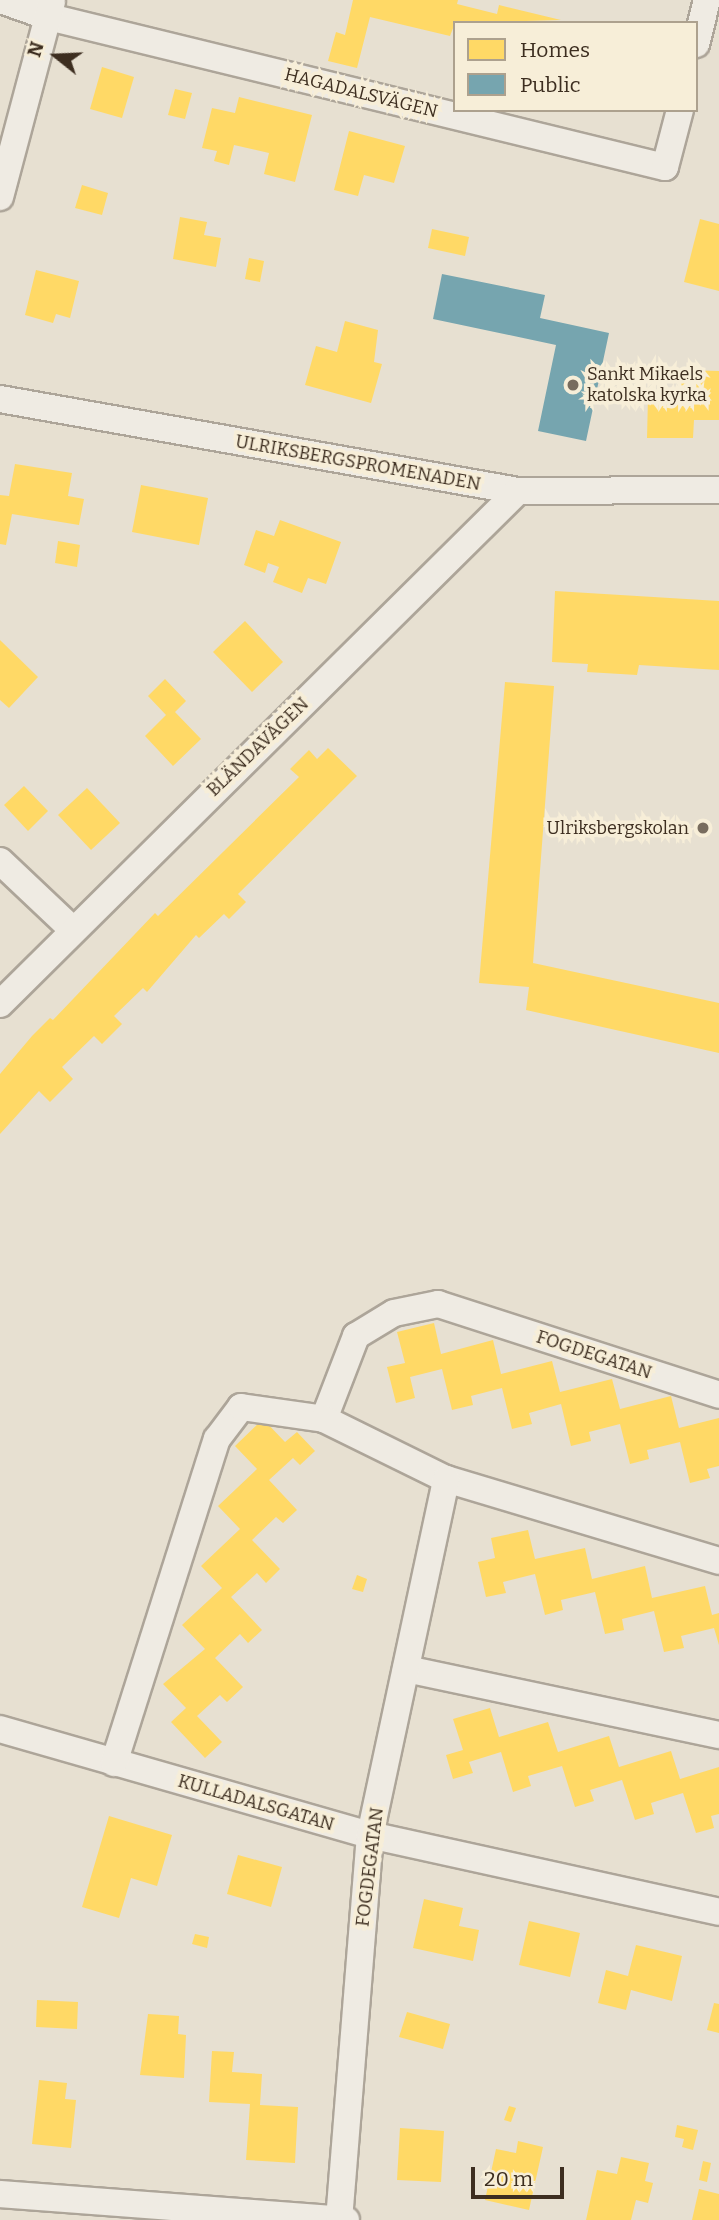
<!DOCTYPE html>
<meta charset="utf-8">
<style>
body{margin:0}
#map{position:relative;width:719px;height:2220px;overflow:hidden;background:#e7e0d1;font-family:Bitter,serif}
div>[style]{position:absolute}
.homes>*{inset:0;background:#ffd966}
.public>*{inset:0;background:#76a5af}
.roads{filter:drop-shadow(2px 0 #ada599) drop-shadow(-2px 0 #ada599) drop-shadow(0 2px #ada599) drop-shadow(0 -2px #ada599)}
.street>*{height:26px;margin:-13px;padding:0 13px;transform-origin:13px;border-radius:13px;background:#efebe3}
.dots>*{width:19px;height:19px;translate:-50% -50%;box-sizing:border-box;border:4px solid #f7eed8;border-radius:50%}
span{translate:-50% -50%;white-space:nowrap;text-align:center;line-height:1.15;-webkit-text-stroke:7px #f7eed8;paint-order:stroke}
.street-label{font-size:18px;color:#3d2e20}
.poi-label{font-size:18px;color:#3d2e20}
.left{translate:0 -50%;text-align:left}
.right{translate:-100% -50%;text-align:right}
.legend{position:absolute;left:453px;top:21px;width:245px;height:91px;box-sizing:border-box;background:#f7eed8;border:2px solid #ada18e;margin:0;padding:9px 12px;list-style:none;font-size:21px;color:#3d2e20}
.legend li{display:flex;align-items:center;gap:14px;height:35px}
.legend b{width:35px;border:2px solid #ada18e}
.north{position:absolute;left:21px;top:21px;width:70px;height:70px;-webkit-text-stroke:5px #f7eed8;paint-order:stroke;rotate:288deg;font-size:19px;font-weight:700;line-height:28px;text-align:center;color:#3d2e20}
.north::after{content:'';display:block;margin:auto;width:24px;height:32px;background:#3d2e20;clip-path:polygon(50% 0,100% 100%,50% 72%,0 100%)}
.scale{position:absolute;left:471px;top:2167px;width:93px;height:32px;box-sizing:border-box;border:4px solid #3d2e20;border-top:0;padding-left:9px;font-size:21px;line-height:24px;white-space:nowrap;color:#3d2e20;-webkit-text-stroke:5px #f7eed8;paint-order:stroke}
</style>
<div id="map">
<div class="homes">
<div style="clip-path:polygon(353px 0,458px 0,457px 4px,497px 14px,499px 5px,561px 20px,455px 23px,450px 36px,370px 17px,357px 68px,328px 61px,336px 32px,345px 35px)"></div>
<div style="clip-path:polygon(102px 67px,134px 77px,122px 118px,90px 109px)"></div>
<div style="clip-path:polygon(175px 89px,192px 93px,185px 119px,168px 115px)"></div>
<div style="clip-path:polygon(239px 97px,312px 115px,295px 182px,264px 174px,269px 153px,234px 145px,229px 165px,214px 161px,217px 151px,202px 148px,212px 108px,235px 113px)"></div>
<div style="clip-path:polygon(349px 131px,405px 146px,394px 183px,364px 175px,358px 196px,334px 190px)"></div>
<div style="clip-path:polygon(82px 185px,108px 193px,102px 215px,75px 208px)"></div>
<div style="clip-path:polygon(180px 217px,207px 222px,204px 235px,221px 238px,216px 267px,173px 259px)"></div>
<div style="clip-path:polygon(700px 219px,719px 224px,719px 291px,684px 282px)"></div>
<div style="clip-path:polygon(432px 229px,469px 237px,465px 256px,428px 248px)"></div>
<div style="clip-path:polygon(249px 258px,264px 261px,260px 282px,245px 279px)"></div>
<div style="clip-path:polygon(36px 270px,79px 281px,70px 318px,56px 314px,53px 323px,25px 315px)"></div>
<div style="clip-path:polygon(345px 321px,378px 330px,374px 362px,382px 364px,371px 403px,305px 385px,316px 346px,337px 352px)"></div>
<div style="clip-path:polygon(681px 370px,719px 371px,719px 420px,694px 420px,693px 438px,647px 438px,648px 397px,681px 397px)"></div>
<div style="clip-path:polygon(15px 464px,72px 473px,68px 496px,84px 499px,79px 525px,12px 514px,6px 545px,0 544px,0 495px,9px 496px)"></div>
<div style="clip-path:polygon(141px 485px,208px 498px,199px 545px,132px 532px)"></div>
<div style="clip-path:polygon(280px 520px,341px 542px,326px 584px,308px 578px,302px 593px,273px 582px,279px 567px,268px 563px,265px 573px,244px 565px,256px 530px,274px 536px)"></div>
<div style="clip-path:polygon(58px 541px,80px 545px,77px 567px,55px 563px)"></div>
<div style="clip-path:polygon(555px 591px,719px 601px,719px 670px,639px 665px,637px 675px,587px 672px,588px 664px,552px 662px)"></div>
<div style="clip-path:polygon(245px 621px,283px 662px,252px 692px,213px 652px)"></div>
<div style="clip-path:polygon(0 640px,38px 677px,9px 708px,0 700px)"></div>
<div style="clip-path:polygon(165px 679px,186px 701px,175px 712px,201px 739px,173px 766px,145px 736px,166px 715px,148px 696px)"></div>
<div style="clip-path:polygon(505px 682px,554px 686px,533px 963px,719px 1003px,719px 1053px,526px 1010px,529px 987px,479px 983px)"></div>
<div style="clip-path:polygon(328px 748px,357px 776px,238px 894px,246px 902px,229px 919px,224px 914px,199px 938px,196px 935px,147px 992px,143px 988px,114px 1016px,122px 1024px,102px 1044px,94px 1036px,62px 1067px,73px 1079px,50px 1102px,39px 1091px,0 1134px,0 1074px,32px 1036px,50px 1018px,53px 1020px,155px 913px,158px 916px,299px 777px,290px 769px,309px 750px,317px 759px)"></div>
<div style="clip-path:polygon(24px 786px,48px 811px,28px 831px,4px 805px)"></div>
<div style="clip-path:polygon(87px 788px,120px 823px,91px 850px,58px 815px)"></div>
<div style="clip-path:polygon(434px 1323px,441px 1354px,493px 1340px,501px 1374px,552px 1361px,560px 1392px,612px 1379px,620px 1409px,671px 1396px,679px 1428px,719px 1418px,719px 1466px,707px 1469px,710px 1478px,690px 1483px,680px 1442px,647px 1450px,649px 1459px,630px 1464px,620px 1424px,589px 1432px,591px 1441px,571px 1446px,561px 1404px,529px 1413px,532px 1424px,512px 1429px,502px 1388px,471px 1396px,473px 1405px,452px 1410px,442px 1369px,410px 1377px,415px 1398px,396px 1403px,387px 1367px,405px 1363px,397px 1332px)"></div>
<div style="clip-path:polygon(263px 1419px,285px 1442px,297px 1432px,315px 1451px,300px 1465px,293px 1458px,269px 1480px,297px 1510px,283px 1523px,276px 1517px,252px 1540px,280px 1569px,266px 1583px,257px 1573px,231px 1597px,262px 1630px,248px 1643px,240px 1634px,215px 1658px,243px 1687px,227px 1702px,220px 1695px,197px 1716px,222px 1742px,205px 1758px,171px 1722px,186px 1708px,163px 1684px,205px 1649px,182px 1625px,222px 1588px,201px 1566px,240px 1529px,218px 1506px,257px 1469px,235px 1446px)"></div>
<div style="clip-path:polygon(528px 1530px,535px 1559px,585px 1548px,592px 1579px,645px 1566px,652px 1598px,705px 1586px,712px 1615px,719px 1613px,719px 1645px,714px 1628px,681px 1636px,684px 1648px,664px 1652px,654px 1611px,622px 1619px,624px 1630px,605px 1634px,595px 1592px,561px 1600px,563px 1610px,545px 1615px,535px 1574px,503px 1582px,506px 1593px,486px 1597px,478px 1562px,495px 1558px,491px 1538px)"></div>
<div style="clip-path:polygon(357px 1575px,367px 1579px,363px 1592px,352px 1589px)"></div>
<div style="clip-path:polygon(490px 1708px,499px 1737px,548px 1722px,558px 1752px,609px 1736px,619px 1767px,671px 1751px,680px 1779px,719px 1767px,719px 1814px,711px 1816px,714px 1828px,696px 1833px,683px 1793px,651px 1803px,654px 1814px,635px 1820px,622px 1780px,590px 1790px,594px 1801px,575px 1807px,562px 1766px,528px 1776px,531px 1786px,513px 1792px,501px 1752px,469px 1762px,473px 1773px,453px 1779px,446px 1755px,463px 1750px,453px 1719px)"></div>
<div style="clip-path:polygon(109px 1816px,172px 1835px,157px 1886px,131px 1878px,119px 1918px,82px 1907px)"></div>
<div style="clip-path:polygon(238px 1855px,282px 1867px,271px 1907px,227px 1894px)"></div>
<div style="clip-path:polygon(424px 1899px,463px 1908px,459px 1926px,479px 1930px,473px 1961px,413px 1948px)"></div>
<div style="clip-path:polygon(529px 1921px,580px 1933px,570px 1977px,519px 1965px)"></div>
<div style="clip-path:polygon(195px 1934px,209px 1937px,207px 1948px,192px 1944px)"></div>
<div style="clip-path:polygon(636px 1945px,682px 1956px,672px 2001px,631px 1990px,626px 2010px,598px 2003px,606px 1970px,628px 1976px)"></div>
<div style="clip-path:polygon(37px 2000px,78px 2002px,77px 2029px,36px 2027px)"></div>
<div style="clip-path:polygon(714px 2003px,719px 2004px,719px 2033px,707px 2030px)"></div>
<div style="clip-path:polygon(407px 2012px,450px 2024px,443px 2049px,399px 2037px)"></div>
<div style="clip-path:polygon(148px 2014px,179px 2016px,178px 2034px,186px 2035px,184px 2078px,140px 2075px)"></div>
<div style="clip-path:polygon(212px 2051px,234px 2052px,232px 2072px,262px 2074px,260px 2105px,298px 2107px,295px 2163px,246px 2160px,250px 2104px,209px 2102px)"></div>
<div style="clip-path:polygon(39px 2080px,67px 2083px,65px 2099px,76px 2100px,71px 2148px,32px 2144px)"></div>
<div style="clip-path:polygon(509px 2106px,516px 2108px,511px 2122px,504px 2120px)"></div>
<div style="clip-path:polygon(677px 2125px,698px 2130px,693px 2150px,682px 2147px,684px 2139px,675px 2137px)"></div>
<div style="clip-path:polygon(400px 2128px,444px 2131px,441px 2182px,397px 2180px)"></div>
<div style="clip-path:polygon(518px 2141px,543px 2147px,529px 2210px,485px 2200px,496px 2149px,516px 2153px)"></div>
<div style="clip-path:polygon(621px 2157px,649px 2163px,645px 2181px,653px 2183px,648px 2203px,636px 2200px,631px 2220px,586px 2220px,597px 2170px,617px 2174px)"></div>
<div style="clip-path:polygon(703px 2161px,711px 2163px,707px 2182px,699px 2180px)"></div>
<div style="clip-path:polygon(699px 2189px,719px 2194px,719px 2220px,692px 2220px)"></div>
</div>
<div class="public">
<div style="clip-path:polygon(442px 274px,545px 295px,540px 318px,609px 333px,586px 441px,538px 431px,556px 345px,433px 319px)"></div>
</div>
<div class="roads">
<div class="street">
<div style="left:1px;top:0;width:51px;rotate:19.5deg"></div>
<div style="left:49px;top:17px;width:634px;rotate:13.69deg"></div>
<div style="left:665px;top:167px;width:59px;rotate:-75.3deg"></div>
<div style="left:696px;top:44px;width:45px;rotate:-76deg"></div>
<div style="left:0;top:197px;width:202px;rotate:-75.1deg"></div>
<div style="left:0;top:399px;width:526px;rotate:10.07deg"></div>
<div style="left:518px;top:491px;width:201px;rotate:-0.3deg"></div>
<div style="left:0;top:861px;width:99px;rotate:43.4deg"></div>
<div style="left:0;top:1004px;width:729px;rotate:-44.72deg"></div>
<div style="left:324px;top:1419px;width:89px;rotate:-68.9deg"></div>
<div style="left:356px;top:1336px;width:44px;rotate:-31.2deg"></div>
<div style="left:394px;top:1313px;width:45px;rotate:-11.6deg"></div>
<div style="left:438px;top:1304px;width:295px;rotate:17.9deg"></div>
<div style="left:406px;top:1669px;width:320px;rotate:11.9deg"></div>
<div style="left:0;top:1729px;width:385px;rotate:16deg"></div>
<div style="left:370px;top:1835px;width:357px;rotate:12.4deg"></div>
<div style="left:114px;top:1763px;width:340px;rotate:-72.4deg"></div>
<div style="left:217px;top:1439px;width:40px;rotate:-53deg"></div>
<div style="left:241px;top:1407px;width:84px;rotate:8.2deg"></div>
<div style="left:324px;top:1419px;width:136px;rotate:26.2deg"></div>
<div style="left:446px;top:1479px;width:285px;rotate:16.7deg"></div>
<div style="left:0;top:2194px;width:347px;rotate:4.3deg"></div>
<div style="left:339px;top:2220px;width:386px;rotate:-85.4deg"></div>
<div style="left:370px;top:1835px;width:364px;rotate:-77.9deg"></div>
</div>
</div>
<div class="dots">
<div style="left:573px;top:385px;background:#786c5e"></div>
<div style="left:703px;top:828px;background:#786c5e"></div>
</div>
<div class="street-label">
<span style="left:361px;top:93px;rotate:14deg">HAGADALSVÄGEN</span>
<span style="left:358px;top:463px;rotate:10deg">ULRIKSBERGSPROMENADEN</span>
<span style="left:258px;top:747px;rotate:-44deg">BLÄNDAVÄGEN</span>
<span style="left:594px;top:1355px;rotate:18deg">FOGDEGATAN</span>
<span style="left:256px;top:1803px;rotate:16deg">KULLADALSGATAN</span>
<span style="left:370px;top:1867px;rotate:-83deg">FOGDEGATAN</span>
</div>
<div class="poi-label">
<span class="left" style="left:587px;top:385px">Sankt Mikaels<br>katolska kyrka</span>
<span class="right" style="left:689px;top:828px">Ulriksbergskolan</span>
</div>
<ul class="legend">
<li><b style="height:19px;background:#ffd966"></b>Homes</li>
<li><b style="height:19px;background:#76a5af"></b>Public</li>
</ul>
<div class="north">N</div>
<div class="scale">20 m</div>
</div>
